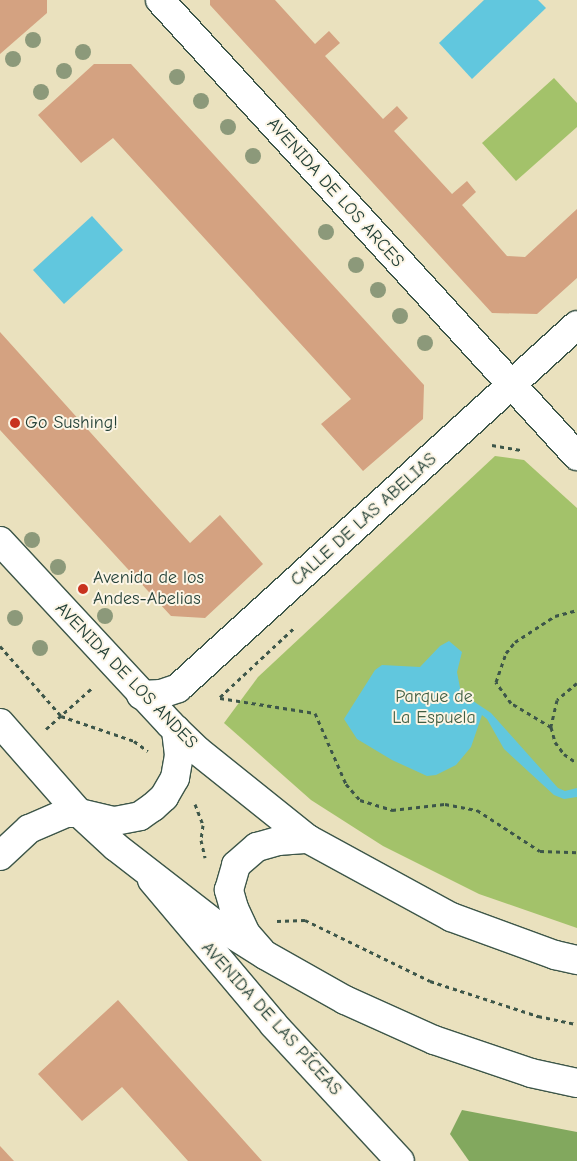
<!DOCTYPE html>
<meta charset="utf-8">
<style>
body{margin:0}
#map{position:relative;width:577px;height:1161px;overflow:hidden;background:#eae1be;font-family:"Comic Neue",sans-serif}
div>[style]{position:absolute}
.green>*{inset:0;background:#a3c26a}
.forest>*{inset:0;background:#82a85e}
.water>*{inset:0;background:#61c7de}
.building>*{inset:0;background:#d4a281}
.path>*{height:3px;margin-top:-1.5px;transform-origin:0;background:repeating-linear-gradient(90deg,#3d5649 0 4px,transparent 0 8px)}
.roads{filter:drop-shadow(1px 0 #3d5649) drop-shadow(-1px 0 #3d5649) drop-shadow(0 1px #3d5649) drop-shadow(0 -1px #3d5649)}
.minor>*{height:28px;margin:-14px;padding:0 14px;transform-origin:14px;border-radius:14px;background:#fff}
.secondary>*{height:28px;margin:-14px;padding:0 14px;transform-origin:14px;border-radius:14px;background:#fff}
.trees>*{width:16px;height:16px;margin:-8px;border-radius:50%;background:#8c997a}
.dots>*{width:14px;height:14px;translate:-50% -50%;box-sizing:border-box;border:2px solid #fcf5e5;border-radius:50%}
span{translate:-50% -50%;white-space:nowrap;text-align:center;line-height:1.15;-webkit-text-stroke:4px #fcf5e5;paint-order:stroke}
.street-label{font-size:18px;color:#1f3d34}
.poi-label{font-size:18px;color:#1f3d34}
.left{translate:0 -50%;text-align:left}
.park-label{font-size:18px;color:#405e42}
</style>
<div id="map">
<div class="green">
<div style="clip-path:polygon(554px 78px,577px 103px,577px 127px,516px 181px,482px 143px)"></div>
<div style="clip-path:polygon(495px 456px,524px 460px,577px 508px,577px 928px,479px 894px,383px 846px,311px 800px,224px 723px,258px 677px)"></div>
</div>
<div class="forest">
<div style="clip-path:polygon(462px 1110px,577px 1132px,577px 1161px,469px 1161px,450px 1134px)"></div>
</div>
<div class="water">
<div style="clip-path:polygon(484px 0,538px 0,546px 8px,472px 79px,439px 43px)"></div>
<div style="clip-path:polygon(92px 216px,123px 250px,64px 304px,33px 270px)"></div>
<div style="clip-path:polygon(449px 641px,462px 652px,457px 672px,461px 693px,491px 713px,558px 788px,565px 791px,577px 788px,577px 797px,564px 799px,554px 795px,504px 749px,487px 719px,482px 715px,471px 747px,456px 765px,436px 775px,427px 776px,392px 760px,357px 739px,344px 719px,375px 670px,382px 665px,420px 667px,440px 646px)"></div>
</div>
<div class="building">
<div style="clip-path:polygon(0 0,47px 0,47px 13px,0 54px)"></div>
<div style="clip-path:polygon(210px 0,275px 0,315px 44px,329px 31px,340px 43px,325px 56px,383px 119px,397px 106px,408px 118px,394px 131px,452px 194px,467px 181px,476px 192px,462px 205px,507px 256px,525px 257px,577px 209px,577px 278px,537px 314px,492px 313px,210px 5px)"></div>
<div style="clip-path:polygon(94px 64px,131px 64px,424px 385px,423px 419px,363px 471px,321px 424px,351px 399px,113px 138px,81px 163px,38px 115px)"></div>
<div style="clip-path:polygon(0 332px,190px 543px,220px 515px,263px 564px,205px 618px,171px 616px,0 430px)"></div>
<div style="clip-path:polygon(118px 1000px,262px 1161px,188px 1161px,122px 1087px,82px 1121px,38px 1074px)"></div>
<div style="clip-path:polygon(0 1146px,14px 1161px,0 1161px)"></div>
</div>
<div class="path">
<div style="left:492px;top:445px;width:29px;rotate:10deg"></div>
<div style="left:0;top:646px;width:93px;rotate:48.9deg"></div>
<div style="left:61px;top:716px;width:77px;rotate:18.9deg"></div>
<div style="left:134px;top:741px;width:17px;rotate:36deg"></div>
<div style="left:577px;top:683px;width:26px;rotate:140deg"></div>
<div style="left:557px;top:700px;width:28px;rotate:103deg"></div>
<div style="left:551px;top:727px;width:16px;rotate:75deg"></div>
<div style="left:555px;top:742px;width:15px;rotate:53deg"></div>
<div style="left:564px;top:754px;width:16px;rotate:35deg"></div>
<div style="left:220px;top:697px;width:101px;rotate:-43deg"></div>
<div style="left:220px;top:698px;width:96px;rotate:9deg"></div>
<div style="left:315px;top:713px;width:77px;rotate:66.4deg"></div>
<div style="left:346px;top:784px;width:21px;rotate:49deg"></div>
<div style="left:360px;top:800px;width:34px;rotate:17deg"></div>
<div style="left:392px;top:810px;width:53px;rotate:-6.5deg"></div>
<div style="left:445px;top:804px;width:33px;rotate:11deg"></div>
<div style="left:477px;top:810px;width:75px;rotate:33.1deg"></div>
<div style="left:540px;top:851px;width:37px;rotate:2deg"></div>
<div style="left:551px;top:727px;width:47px;rotate:-149deg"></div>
<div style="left:511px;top:703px;width:26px;rotate:-126deg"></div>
<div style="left:496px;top:682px;width:31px;rotate:-71deg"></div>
<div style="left:506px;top:653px;width:14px;rotate:-51deg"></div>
<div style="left:515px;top:642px;width:48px;rotate:-33deg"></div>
<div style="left:555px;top:616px;width:23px;rotate:-15deg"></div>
<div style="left:46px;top:729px;width:63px;rotate:-41.8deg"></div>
<div style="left:195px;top:804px;width:22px;rotate:69deg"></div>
<div style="left:203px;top:825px;width:15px;rotate:98deg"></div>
<div style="left:201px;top:840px;width:18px;rotate:77deg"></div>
<div style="left:277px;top:921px;width:28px;rotate:-2deg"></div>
<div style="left:305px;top:920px;width:139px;rotate:26deg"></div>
<div style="left:430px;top:981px;width:114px;rotate:18deg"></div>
<div style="left:538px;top:1016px;width:40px;rotate:12deg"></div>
</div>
<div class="roads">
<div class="minor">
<div style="left:160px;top:0;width:618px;rotate:47.56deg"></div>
<div style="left:141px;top:695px;width:20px;rotate:-3deg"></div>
<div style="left:161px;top:694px;width:18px;rotate:-19deg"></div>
<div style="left:178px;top:688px;width:539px;rotate:-42.3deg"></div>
<div style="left:0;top:856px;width:40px;rotate:-43deg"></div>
<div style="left:29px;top:829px;width:40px;rotate:-23.4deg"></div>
<div style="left:66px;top:813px;width:13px"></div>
<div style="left:79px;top:813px;width:37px;rotate:13deg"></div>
<div style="left:115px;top:821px;width:25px;rotate:-11deg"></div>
<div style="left:140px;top:816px;width:16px;rotate:-35deg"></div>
<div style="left:153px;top:807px;width:15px;rotate:-42deg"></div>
<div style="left:164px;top:797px;width:22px;rotate:-60deg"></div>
<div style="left:175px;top:778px;width:23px;rotate:-80deg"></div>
<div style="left:179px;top:755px;width:26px;rotate:-97deg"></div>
<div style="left:152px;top:880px;width:189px;rotate:49.9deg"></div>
<div style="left:274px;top:1025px;width:185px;rotate:47.2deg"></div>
<div style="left:261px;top:951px;width:23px;rotate:-131deg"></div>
<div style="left:246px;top:934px;width:29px;rotate:-115deg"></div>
<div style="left:234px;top:908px;width:19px;rotate:-106deg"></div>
<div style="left:229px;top:890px;width:26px;rotate:-74deg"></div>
<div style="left:236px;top:865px;width:28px;rotate:-41deg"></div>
<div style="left:257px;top:847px;width:22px;rotate:-16deg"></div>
<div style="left:278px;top:841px;width:30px;rotate:-4deg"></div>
</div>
<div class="secondary">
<div style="left:0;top:541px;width:250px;rotate:47.1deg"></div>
<div style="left:170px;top:724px;width:39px;rotate:44deg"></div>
<div style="left:198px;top:751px;width:141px;rotate:38.7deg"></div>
<div style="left:308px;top:839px;width:163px;rotate:28.6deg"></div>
<div style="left:451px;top:917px;width:111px;rotate:20.1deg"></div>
<div style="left:555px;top:955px;width:23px;rotate:13deg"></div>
<div style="left:0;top:723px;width:120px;rotate:48.7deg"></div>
<div style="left:79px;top:813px;width:50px;rotate:42.6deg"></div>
<div style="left:116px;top:847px;width:124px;rotate:37.8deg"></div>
<div style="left:214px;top:923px;width:60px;rotate:32.1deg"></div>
<div style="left:265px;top:955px;width:92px;rotate:29.4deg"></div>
<div style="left:345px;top:1000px;width:98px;rotate:24.2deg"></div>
<div style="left:434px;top:1040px;width:102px;rotate:18.8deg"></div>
<div style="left:531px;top:1073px;width:47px;rotate:12.3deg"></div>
</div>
</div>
<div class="trees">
<div style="left:33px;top:40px"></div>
<div style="left:83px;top:52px"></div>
<div style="left:13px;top:59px"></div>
<div style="left:64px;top:71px"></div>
<div style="left:177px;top:77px"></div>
<div style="left:41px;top:92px"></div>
<div style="left:201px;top:101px"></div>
<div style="left:228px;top:127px"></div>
<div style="left:253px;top:156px"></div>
<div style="left:326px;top:232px"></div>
<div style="left:356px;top:265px"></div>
<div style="left:378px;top:290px"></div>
<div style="left:400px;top:316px"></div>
<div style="left:425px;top:343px"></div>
<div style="left:32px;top:540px"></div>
<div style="left:58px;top:567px"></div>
<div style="left:105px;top:616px"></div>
<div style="left:15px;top:618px"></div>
<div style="left:40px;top:648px"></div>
</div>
<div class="dots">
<div style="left:15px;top:423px;background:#c8321e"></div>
<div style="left:83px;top:589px;background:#c8321e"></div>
</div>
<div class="street-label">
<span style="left:335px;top:193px;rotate:48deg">AVENIDA DE LOS ARCES</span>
<span style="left:364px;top:520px;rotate:-42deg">CALLE DE LAS ABELIAS</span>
<span style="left:126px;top:676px;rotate:46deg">AVENIDA DE LOS ANDES</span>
<span style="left:271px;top:1019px;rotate:48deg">AVENIDA DE LAS PÍCEAS</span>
</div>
<div class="poi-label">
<span class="left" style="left:25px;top:423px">Go Sushing!</span>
<span class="left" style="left:93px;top:589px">Avenida de los<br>Andes-Abelias</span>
</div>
<div class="park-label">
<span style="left:434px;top:708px">Parque de<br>La Espuela</span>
</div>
</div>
